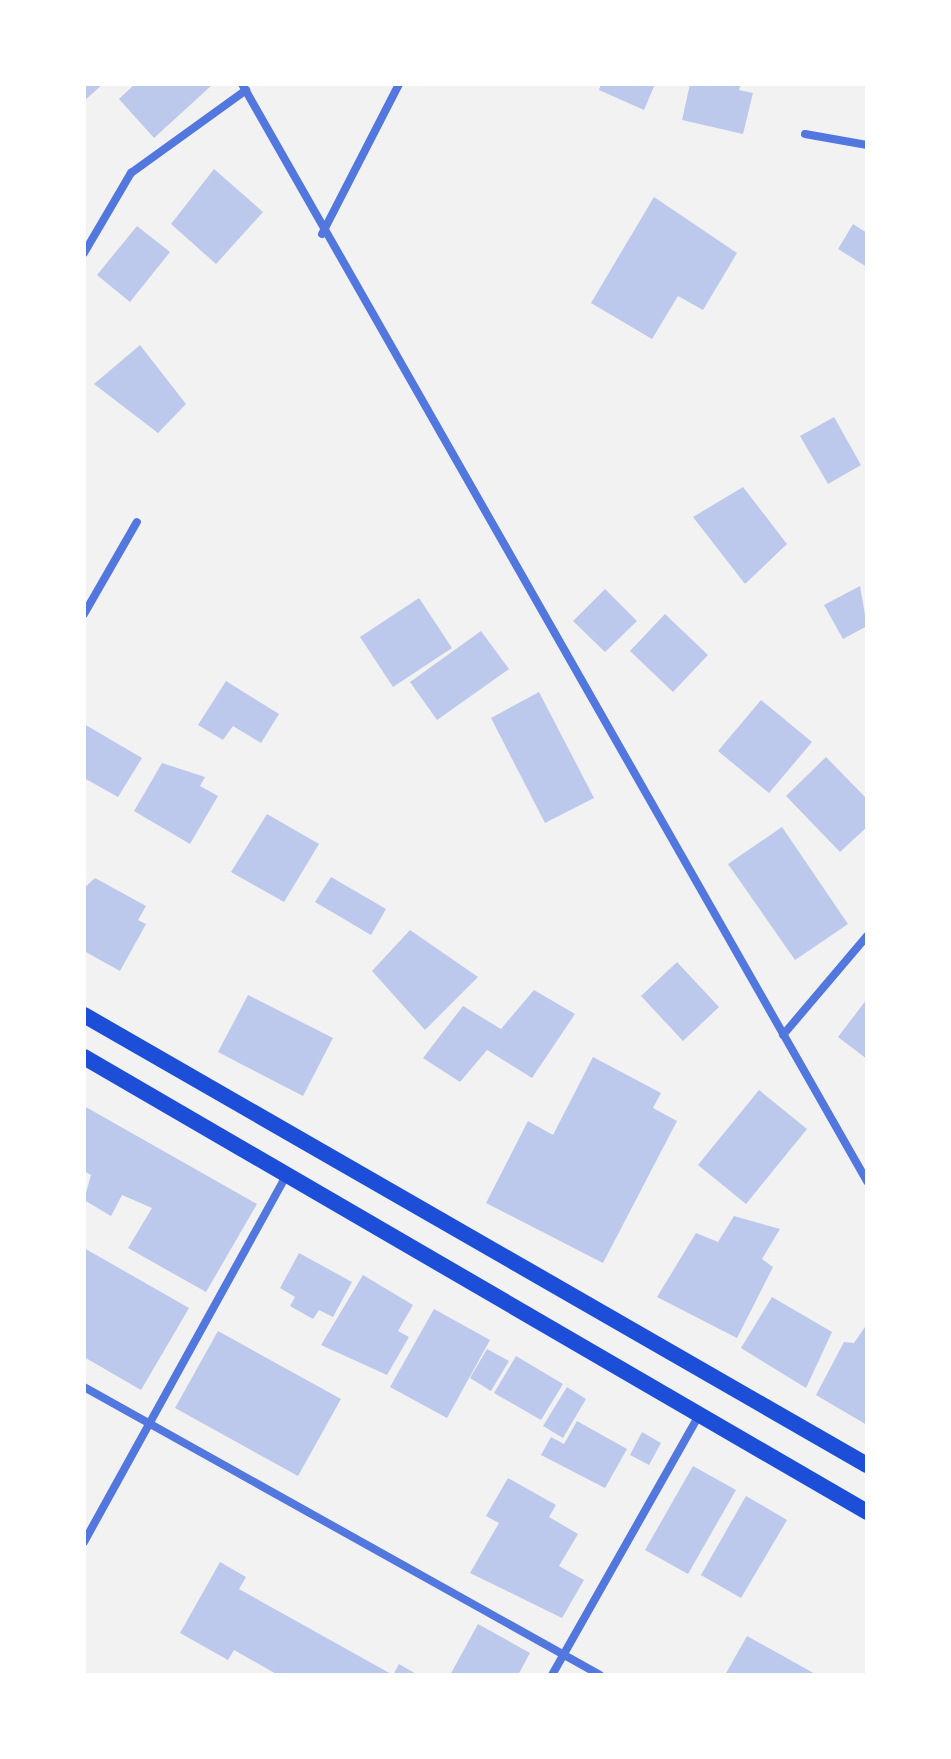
<!DOCTYPE html>
<style>
body{margin:0}
#map{position:relative;width:951px;height:1759px;overflow:hidden;background:#f2f2f2;font-family:"Open Sans",sans-serif}
div>[style]{position:absolute}
.building>*{inset:0;background:#bdc9ec}
.minor>*{height:8px;margin:-4px;padding:0 4px;transform-origin:4px;border-radius:4px;background:#5277de}
.secondary>*{height:16px;margin:-8px;padding:0 8px;transform-origin:8px;border-radius:8px;background:#1d4ed8}
span{translate:-50% -50%;white-space:nowrap;text-align:center;line-height:1.15;-webkit-text-stroke:7px #fff;paint-order:stroke}
.frame{position:absolute;inset:0;border:86px solid #fff;pointer-events:none}
</style>
<div id="map">
<div class="building">
<div style="clip-path:polygon(84px 84px,103px 84px,84px 101px)"></div>
<div style="clip-path:polygon(135px 84px,210px 84px,211px 86px,154px 138px,119px 99px)"></div>
<div style="clip-path:polygon(601px 84px,655px 84px,644px 110px,599px 90px)"></div>
<div style="clip-path:polygon(690px 84px,741px 84px,739px 90px,753px 93px,743px 134px,682px 120px)"></div>
<div style="clip-path:polygon(214px 169px,263px 212px,216px 264px,171px 224px)"></div>
<div style="clip-path:polygon(654px 197px,737px 253px,703px 310px,678px 296px,652px 339px,591px 303px)"></div>
<div style="clip-path:polygon(853px 224px,867px 233px,867px 267px,838px 249px)"></div>
<div style="clip-path:polygon(137px 226px,170px 252px,130px 302px,97px 275px)"></div>
<div style="clip-path:polygon(140px 345px,186px 404px,158px 433px,94px 384px)"></div>
<div style="clip-path:polygon(834px 417px,861px 465px,828px 484px,800px 436px)"></div>
<div style="clip-path:polygon(743px 487px,787px 544px,745px 584px,693px 517px)"></div>
<div style="clip-path:polygon(860px 586px,867px 626px,843px 639px,824px 605px)"></div>
<div style="clip-path:polygon(605px 589px,637px 621px,605px 652px,573px 621px)"></div>
<div style="clip-path:polygon(419px 598px,452px 648px,393px 687px,360px 637px)"></div>
<div style="clip-path:polygon(665px 614px,708px 655px,673px 692px,630px 651px)"></div>
<div style="clip-path:polygon(481px 631px,509px 669px,437px 720px,410px 682px)"></div>
<div style="clip-path:polygon(226px 681px,279px 714px,261px 743px,233px 726px,223px 740px,198px 725px)"></div>
<div style="clip-path:polygon(539px 692px,594px 798px,545px 823px,491px 718px)"></div>
<div style="clip-path:polygon(761px 700px,812px 742px,769px 793px,718px 751px)"></div>
<div style="clip-path:polygon(84px 724px,142px 758px,118px 797px,84px 778px)"></div>
<div style="clip-path:polygon(826px 757px,867px 799px,867px 827px,840px 852px,786px 796px)"></div>
<div style="clip-path:polygon(162px 763px,205px 777px,200px 786px,218px 796px,190px 844px,134px 811px)"></div>
<div style="clip-path:polygon(267px 814px,319px 844px,284px 902px,231px 872px)"></div>
<div style="clip-path:polygon(782px 827px,848px 924px,795px 960px,728px 864px)"></div>
<div style="clip-path:polygon(331px 877px,386px 909px,371px 935px,315px 902px)"></div>
<div style="clip-path:polygon(95px 878px,146px 906px,138px 920px,146px 924px,120px 971px,84px 951px,84px 888px)"></div>
<div style="clip-path:polygon(410px 930px,478px 977px,425px 1030px,372px 971px)"></div>
<div style="clip-path:polygon(677px 962px,719px 1007px,683px 1041px,641px 996px)"></div>
<div style="clip-path:polygon(534px 990px,575px 1014px,532px 1078px,487px 1050px,460px 1082px,423px 1058px,463px 1006px,501px 1029px)"></div>
<div style="clip-path:polygon(248px 995px,333px 1038px,303px 1096px,218px 1052px)"></div>
<div style="clip-path:polygon(867px 999px,867px 1059px,838px 1037px)"></div>
<div style="clip-path:polygon(593px 1057px,661px 1093px,653px 1108px,677px 1121px,603px 1263px,486px 1203px,528px 1121px,553px 1135px)"></div>
<div style="clip-path:polygon(759px 1090px,807px 1129px,746px 1204px,698px 1165px)"></div>
<div style="clip-path:polygon(84px 1106px,257px 1204px,206px 1292px,128px 1248px,152px 1208px,122px 1195px,111px 1216px,84px 1200px,91px 1175px,84px 1171px)"></div>
<div style="clip-path:polygon(734px 1216px,780px 1229px,762px 1259px,773px 1267px,737px 1338px,657px 1297px,696px 1233px,718px 1242px)"></div>
<div style="clip-path:polygon(84px 1248px,189px 1308px,141px 1390px,84px 1357px)"></div>
<div style="clip-path:polygon(299px 1253px,352px 1282px,333px 1317px,319px 1310px,313px 1319px,290px 1306px,295px 1297px,280px 1288px)"></div>
<div style="clip-path:polygon(363px 1275px,413px 1305px,398px 1331px,409px 1337px,387px 1375px,321px 1345px)"></div>
<div style="clip-path:polygon(772px 1297px,832px 1332px,806px 1388px,741px 1348px)"></div>
<div style="clip-path:polygon(434px 1309px,490px 1340px,447px 1418px,390px 1387px)"></div>
<div style="clip-path:polygon(867px 1324px,867px 1425px,816px 1395px,844px 1342px,854px 1343px)"></div>
<div style="clip-path:polygon(218px 1331px,341px 1399px,298px 1476px,175px 1408px)"></div>
<div style="clip-path:polygon(487px 1349px,509px 1361px,491px 1391px,470px 1378px)"></div>
<div style="clip-path:polygon(516px 1356px,563px 1384px,541px 1420px,494px 1393px)"></div>
<div style="clip-path:polygon(567px 1387px,586px 1399px,563px 1438px,543px 1426px)"></div>
<div style="clip-path:polygon(577px 1421px,627px 1449px,605px 1488px,541px 1455px,551px 1437px,564px 1444px)"></div>
<div style="clip-path:polygon(642px 1432px,661px 1443px,649px 1465px,630px 1455px)"></div>
<div style="clip-path:polygon(693px 1466px,736px 1490px,688px 1574px,645px 1550px)"></div>
<div style="clip-path:polygon(508px 1478px,556px 1505px,549px 1517px,578px 1534px,559px 1566px,584px 1580px,562px 1618px,470px 1573px,499px 1523px,486px 1516px)"></div>
<div style="clip-path:polygon(746px 1496px,787px 1520px,741px 1598px,701px 1575px)"></div>
<div style="clip-path:polygon(220px 1562px,246px 1577px,239px 1589px,393px 1675px,399px 1664px,418px 1675px,278px 1675px,234px 1650px,228px 1660px,180px 1633px)"></div>
<div style="clip-path:polygon(478px 1624px,530px 1653px,518px 1675px,450px 1675px)"></div>
<div style="clip-path:polygon(747px 1636px,817px 1675px,725px 1675px)"></div>
</div>
<div class="minor">
<div style="left:242px;top:84px;width:1263px;rotate:60.33deg"></div>
<div style="left:805px;top:134px;width:63px;rotate:10.1deg"></div>
<div style="left:322px;top:234px;width:169px;rotate:-62.8deg"></div>
<div style="left:84px;top:253px;width:93px;rotate:-59.6deg"></div>
<div style="left:131px;top:173px;width:142px;rotate:-35.8deg"></div>
<div style="left:84px;top:614px;width:106px;rotate:-60.1deg"></div>
<div style="left:783px;top:1035px;width:130px;rotate:-49.7deg"></div>
<div style="left:84px;top:1387px;width:591px;rotate:29.17deg"></div>
<div style="left:84px;top:1542px;width:419px;rotate:-61.1deg"></div>
<div style="left:552px;top:1675px;width:299px;rotate:-60.5deg"></div>
</div>
<div class="secondary">
<div style="left:84px;top:1015px;width:903px;rotate:29.89deg"></div>
<div style="left:84px;top:1057px;width:906px;rotate:30.16deg"></div>
</div>
<div class="frame"></div>
</div>
